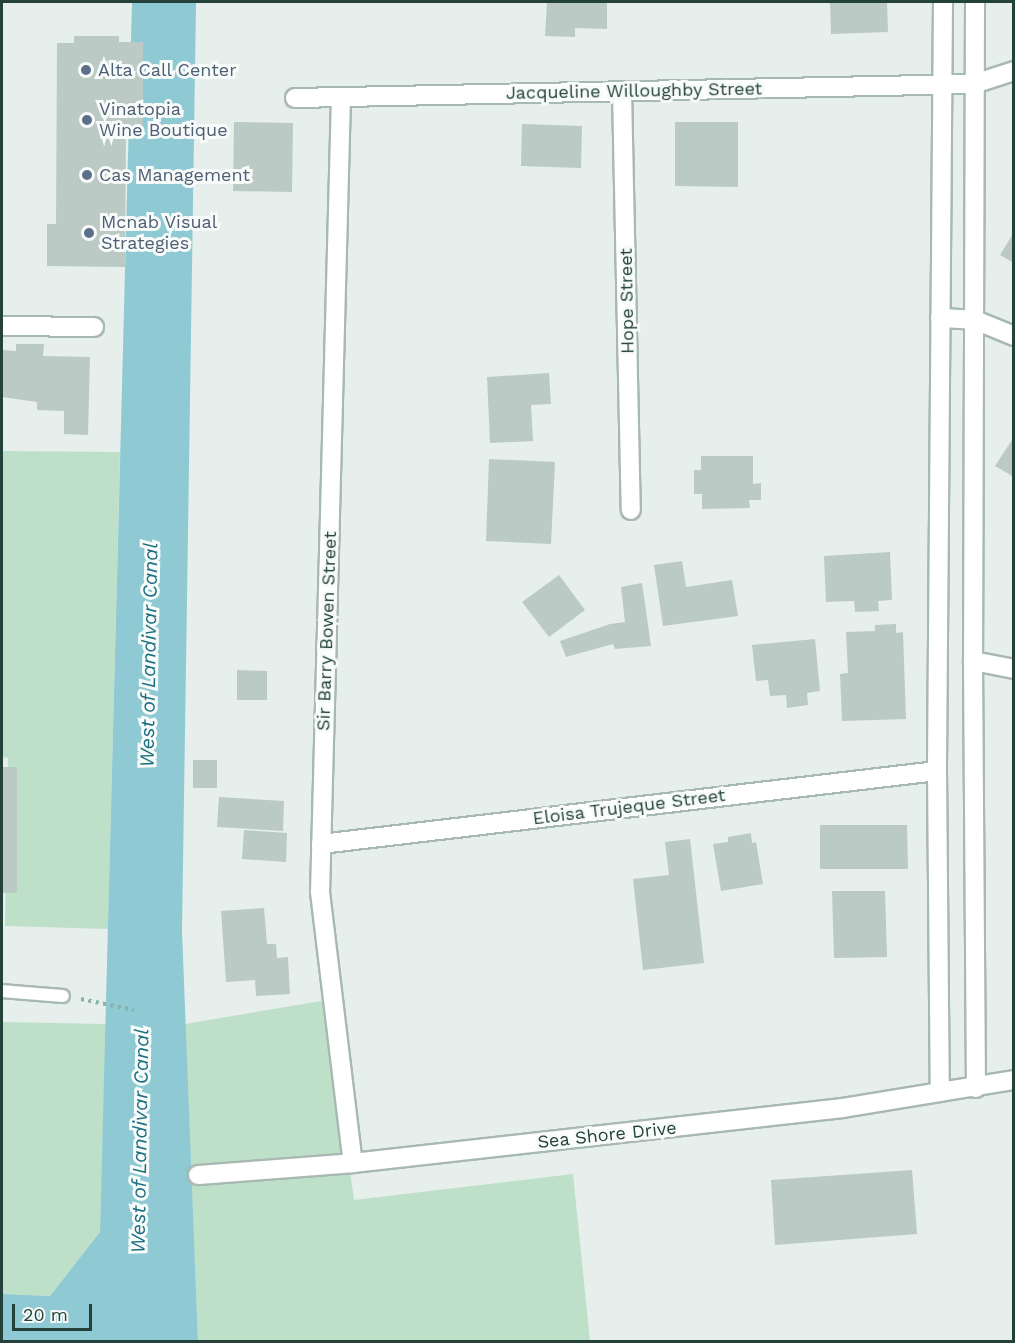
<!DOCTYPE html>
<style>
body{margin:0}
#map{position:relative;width:1015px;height:1343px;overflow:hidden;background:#e6efeb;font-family:"Work Sans",sans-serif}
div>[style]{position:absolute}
.green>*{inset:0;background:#bfe0c8}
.water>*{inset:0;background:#8ec9d4}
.building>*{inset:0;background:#bbcac4}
.path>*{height:4px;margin-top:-2px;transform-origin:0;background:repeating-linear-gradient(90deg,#86b3a5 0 3px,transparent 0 7.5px)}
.roads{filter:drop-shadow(2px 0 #a8b8b2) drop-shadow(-2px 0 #a8b8b2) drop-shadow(0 2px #a8b8b2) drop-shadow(0 -2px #a8b8b2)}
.service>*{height:12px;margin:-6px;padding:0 6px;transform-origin:6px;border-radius:6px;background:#fff}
.minor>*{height:18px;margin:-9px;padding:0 9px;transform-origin:9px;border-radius:9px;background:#fff}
.tertiary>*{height:18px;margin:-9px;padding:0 9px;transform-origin:9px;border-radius:9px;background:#fff}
.dots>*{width:16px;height:16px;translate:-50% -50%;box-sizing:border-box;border:3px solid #f7fbf9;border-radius:50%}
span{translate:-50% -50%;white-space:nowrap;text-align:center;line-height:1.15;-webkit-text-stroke:6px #f7fbf9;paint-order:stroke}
.service-label{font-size:18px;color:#4e5e75}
.left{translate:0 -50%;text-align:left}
.street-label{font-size:18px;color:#24423a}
.water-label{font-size:20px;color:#1c6f80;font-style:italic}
.frame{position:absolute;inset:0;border:3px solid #24423a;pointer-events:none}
.scale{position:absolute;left:12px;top:1304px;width:80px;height:27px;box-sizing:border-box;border:3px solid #24423a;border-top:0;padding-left:8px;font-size:18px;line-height:21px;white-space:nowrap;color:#24423a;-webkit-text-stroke:4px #f7fbf9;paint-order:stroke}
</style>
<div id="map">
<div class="green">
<div style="clip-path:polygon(2px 451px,120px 452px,108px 929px,5px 926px,8px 758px,2px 757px)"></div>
<div style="clip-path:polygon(327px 1000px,354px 1200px,573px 1174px,590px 1341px,198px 1341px,185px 1024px)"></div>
<div style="clip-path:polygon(2px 1022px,106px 1024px,100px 1232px,50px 1296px,2px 1294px)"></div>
</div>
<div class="water">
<div style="clip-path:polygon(132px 2px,196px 2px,182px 931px,198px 1341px,2px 1342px,2px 1294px,50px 1296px,100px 1232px)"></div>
</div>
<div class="building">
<div style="clip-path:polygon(547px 2px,607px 2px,607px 29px,575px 28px,575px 37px,545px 36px)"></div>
<div style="clip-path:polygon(830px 2px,887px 2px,888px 32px,831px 34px)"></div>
<div style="clip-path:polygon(74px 36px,119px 36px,119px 42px,143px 42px,143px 125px,126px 125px,125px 267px,47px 266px,47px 224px,56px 224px,57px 43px,74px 43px)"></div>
<div style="clip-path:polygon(234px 122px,293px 123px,292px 192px,233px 191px)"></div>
<div style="clip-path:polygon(675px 122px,738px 122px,738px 187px,675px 186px)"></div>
<div style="clip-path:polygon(522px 124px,582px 126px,581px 168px,521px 166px)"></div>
<div style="clip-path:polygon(1014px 232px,1014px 263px,1000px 255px)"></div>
<div style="clip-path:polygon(16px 344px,44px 344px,43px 356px,90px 357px,88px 435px,64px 434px,64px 411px,37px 410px,37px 402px,2px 397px,2px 350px,16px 351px)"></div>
<div style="clip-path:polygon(549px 373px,551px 404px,531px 405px,533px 441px,490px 443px,487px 377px)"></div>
<div style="clip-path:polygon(1014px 437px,1014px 477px,995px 466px)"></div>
<div style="clip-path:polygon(701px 456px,753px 456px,753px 484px,761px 483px,761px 500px,749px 500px,750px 508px,702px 509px,702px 494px,694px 494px,694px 470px,701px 470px)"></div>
<div style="clip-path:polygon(489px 459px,555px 462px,551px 544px,486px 541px)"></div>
<div style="clip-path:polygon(890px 552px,892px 600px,878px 601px,879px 611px,855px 612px,854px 601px,826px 602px,824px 556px)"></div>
<div style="clip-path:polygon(682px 561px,686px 587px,732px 580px,738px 616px,663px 626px,654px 565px)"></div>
<div style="clip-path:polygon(559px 575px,585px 610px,549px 637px,522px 602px)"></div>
<div style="clip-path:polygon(642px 583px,651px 646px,615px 649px,613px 644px,566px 657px,560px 641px,610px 624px,625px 622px,621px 587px)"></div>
<div style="clip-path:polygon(896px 624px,896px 633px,903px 632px,906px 719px,842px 721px,840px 674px,848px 673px,846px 632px,875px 631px,875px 625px)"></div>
<div style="clip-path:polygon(815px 639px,820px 691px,807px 693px,808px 705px,787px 708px,786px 695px,770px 696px,768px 680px,756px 681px,752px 645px)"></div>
<div style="clip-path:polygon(237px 670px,267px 671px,267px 700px,237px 700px)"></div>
<div style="clip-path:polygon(193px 760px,217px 760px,217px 788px,193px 788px)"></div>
<div style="clip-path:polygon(2px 767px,17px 767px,17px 893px,2px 893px)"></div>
<div style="clip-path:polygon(219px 797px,284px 801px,283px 831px,217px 827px)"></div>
<div style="clip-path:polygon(820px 825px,907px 825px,908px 869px,820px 869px)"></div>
<div style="clip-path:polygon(244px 830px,287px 833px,286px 862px,242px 859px)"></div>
<div style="clip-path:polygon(751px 833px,752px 843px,756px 842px,763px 884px,721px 891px,713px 844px,728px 842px,728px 837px)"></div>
<div style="clip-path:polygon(690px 839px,704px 963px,643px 970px,633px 879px,669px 875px,665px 842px)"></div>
<div style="clip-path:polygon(832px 891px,885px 891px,887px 957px,834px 958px)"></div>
<div style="clip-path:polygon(264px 908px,267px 944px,276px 944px,277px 958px,288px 957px,290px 994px,256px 996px,255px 980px,226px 982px,221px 911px)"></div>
<div style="clip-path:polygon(912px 1170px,917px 1234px,775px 1245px,771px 1180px)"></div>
</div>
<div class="path">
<div style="left:81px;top:999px;width:54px;rotate:11.7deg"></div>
</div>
<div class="roads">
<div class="service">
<div style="left:2px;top:991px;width:61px;rotate:4.7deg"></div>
</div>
<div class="minor">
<div style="left:622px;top:91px;width:419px;rotate:88.8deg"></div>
<div style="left:341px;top:97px;width:795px;rotate:91.51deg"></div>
<div style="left:320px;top:892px;width:273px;rotate:83.1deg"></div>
<div style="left:295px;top:98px;width:679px;rotate:-1.18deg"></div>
<div style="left:974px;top:84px;width:42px;rotate:-18deg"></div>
<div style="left:940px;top:318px;width:35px;rotate:3deg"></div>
<div style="left:975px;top:320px;width:42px;rotate:22.3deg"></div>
<div style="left:2px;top:326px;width:92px;rotate:0.6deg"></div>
<div style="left:973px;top:661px;width:42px;rotate:11deg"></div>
<div style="left:321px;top:844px;width:620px;rotate:-6.76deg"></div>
<div style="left:198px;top:1175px;width:155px;rotate:-4.4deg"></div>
<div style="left:353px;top:1163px;width:493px;rotate:-6.4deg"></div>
<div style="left:843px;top:1108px;width:98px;rotate:-9.4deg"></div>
</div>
<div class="tertiary">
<div style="left:943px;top:2px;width:769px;rotate:90.45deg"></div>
<div style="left:937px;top:771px;width:321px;rotate:89.5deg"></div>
<div style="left:940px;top:1092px;width:75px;rotate:-9.2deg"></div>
<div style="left:975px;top:2px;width:659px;rotate:90.17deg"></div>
<div style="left:973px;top:661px;width:427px;rotate:89.6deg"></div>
</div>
</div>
<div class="dots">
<div style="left:86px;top:70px;background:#5c6f8a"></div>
<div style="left:87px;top:120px;background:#5c6f8a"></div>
<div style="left:87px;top:175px;background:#5c6f8a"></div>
<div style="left:89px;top:233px;background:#5c6f8a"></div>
</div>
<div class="service-label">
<span class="left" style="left:98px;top:70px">Alta Call Center</span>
<span class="left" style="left:99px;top:120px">Vinatopia<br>Wine Boutique</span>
<span class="left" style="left:99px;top:175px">Cas Management</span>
<span class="left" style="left:101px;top:233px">Mcnab Visual<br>Strategies</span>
</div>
<div class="street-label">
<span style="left:634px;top:91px;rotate:-1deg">Jacqueline Willoughby Street</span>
<span style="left:627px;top:301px;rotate:-91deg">Hope Street</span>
<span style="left:327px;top:631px;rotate:-88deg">Sir Barry Bowen Street</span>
<span style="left:629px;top:807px;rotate:-7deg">Eloisa Trujeque Street</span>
<span style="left:607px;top:1135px;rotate:-6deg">Sea Shore Drive</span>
</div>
<div class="water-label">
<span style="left:149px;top:655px;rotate:-89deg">West of Landivar Canal</span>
<span style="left:140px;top:1141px;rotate:-89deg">West of Landivar Canal</span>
</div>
<div class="frame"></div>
<div class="scale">20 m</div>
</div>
